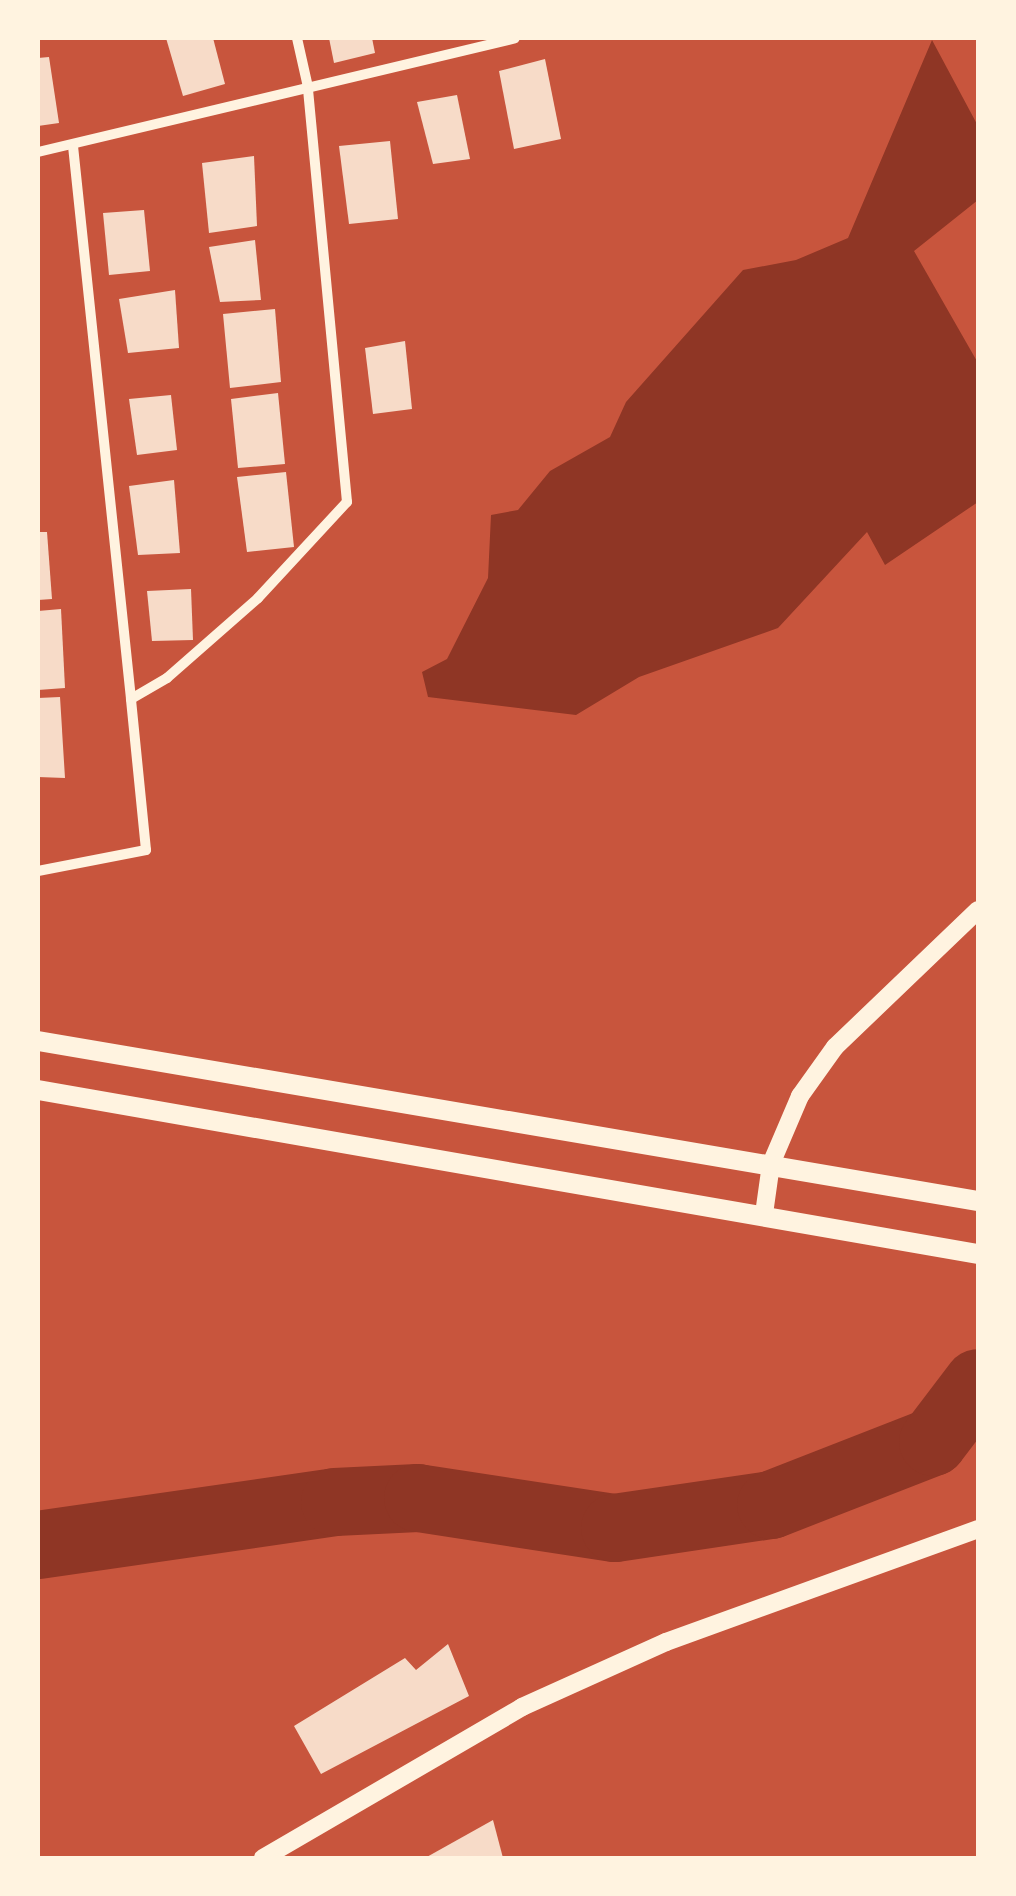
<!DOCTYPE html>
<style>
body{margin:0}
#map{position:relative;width:1016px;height:1896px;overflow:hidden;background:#c8553d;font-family:Figtree,sans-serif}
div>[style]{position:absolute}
.water>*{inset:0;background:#8f3625}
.river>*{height:68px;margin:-34px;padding:0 34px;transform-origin:34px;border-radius:34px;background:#8f3625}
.building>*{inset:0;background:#f7dbc8}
.minor>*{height:10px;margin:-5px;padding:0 5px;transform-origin:5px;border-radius:5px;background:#fff3e0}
.tertiary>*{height:18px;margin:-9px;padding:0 9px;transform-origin:9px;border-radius:9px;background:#fff3e0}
.secondary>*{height:20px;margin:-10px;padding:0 10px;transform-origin:10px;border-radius:10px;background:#fff3e0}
span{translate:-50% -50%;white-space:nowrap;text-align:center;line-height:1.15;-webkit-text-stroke:8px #fff3e0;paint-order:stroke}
.frame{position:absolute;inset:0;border:40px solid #fff3e0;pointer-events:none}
</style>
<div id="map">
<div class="water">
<div style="clip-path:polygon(932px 40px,978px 126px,978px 200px,914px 251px,978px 363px,978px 502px,885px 565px,867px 532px,778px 628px,639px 677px,576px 715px,428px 697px,422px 672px,447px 659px,488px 578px,491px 515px,518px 510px,550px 471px,610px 437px,626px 402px,743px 270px,796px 260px,848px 238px)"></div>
</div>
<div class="river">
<div style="left:38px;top:1545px;width:300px;rotate:-8.2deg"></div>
<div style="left:335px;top:1502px;width:83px;rotate:-2.8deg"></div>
<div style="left:418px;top:1498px;width:199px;rotate:8.7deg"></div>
<div style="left:615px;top:1528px;width:158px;rotate:-8.4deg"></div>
<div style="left:771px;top:1505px;width:174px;rotate:-21.3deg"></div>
<div style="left:933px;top:1442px;width:74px;rotate:-52.7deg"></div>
</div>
<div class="building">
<div style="clip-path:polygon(166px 38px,213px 38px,225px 84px,183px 96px)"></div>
<div style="clip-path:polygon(329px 38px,372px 38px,375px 53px,334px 63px)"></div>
<div style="clip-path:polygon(49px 57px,59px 123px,38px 126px,38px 58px)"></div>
<div style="clip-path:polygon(545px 59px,561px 139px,514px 149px,499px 71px)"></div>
<div style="clip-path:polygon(457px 95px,470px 159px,433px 164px,417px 102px)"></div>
<div style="clip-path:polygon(390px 141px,398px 219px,349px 224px,339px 146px)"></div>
<div style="clip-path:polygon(254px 156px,257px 226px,209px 233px,202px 163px)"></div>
<div style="clip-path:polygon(144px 210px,150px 271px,109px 275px,103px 213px)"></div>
<div style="clip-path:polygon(255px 240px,261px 300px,220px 302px,209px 247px)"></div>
<div style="clip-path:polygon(175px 290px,179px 348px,128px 353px,119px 299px)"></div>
<div style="clip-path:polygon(275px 309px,281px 382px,230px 388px,223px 314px)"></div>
<div style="clip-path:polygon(405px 341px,412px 409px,373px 414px,365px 348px)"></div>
<div style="clip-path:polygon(278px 393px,285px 464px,238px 468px,231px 399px)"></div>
<div style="clip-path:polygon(171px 395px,177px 450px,137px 455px,129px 399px)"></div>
<div style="clip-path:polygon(286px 472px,294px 547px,247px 552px,237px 477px)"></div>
<div style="clip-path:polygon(174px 480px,180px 553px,138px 555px,129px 486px)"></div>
<div style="clip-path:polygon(38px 532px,47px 532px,52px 599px,38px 600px)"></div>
<div style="clip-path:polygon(191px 589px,193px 640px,152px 641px,147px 591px)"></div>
<div style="clip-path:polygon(61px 609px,65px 688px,38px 690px,38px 611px)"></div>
<div style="clip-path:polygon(60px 697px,65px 778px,38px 777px,38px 698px)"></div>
<div style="clip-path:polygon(448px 1644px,469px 1696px,321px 1774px,294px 1726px,405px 1658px,416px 1670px)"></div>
<div style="clip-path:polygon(493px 1820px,503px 1858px,425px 1858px)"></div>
</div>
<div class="minor">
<div style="left:73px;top:146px;width:556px;rotate:84.01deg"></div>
<div style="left:38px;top:152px;width:490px;rotate:-13.4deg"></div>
<div style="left:38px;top:871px;width:110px;rotate:-11deg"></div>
<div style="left:146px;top:850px;width:152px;rotate:-95.7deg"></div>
<div style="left:131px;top:699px;width:42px;rotate:-30.3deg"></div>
<div style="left:167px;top:678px;width:121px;rotate:-41.3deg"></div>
<div style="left:258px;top:598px;width:131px;rotate:-47.2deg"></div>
<div style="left:347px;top:502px;width:417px;rotate:-95.4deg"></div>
<div style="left:308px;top:87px;width:50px;rotate:-102.7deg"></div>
</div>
<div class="tertiary">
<div style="left:764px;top:1214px;width:50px;rotate:-82deg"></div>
<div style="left:771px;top:1164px;width:74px;rotate:-66.9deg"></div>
<div style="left:800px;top:1096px;width:60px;rotate:-54.5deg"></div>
<div style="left:835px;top:1047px;width:198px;rotate:-43.8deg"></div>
<div style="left:263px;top:1858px;width:300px;rotate:-30.2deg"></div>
<div style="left:522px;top:1707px;width:158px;rotate:-24.3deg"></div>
<div style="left:666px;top:1642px;width:332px;rotate:-19.9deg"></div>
</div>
<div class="secondary">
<div style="left:38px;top:1041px;width:954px;rotate:9.66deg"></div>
<div style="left:38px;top:1090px;width:954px;rotate:9.9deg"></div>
</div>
<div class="frame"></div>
</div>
